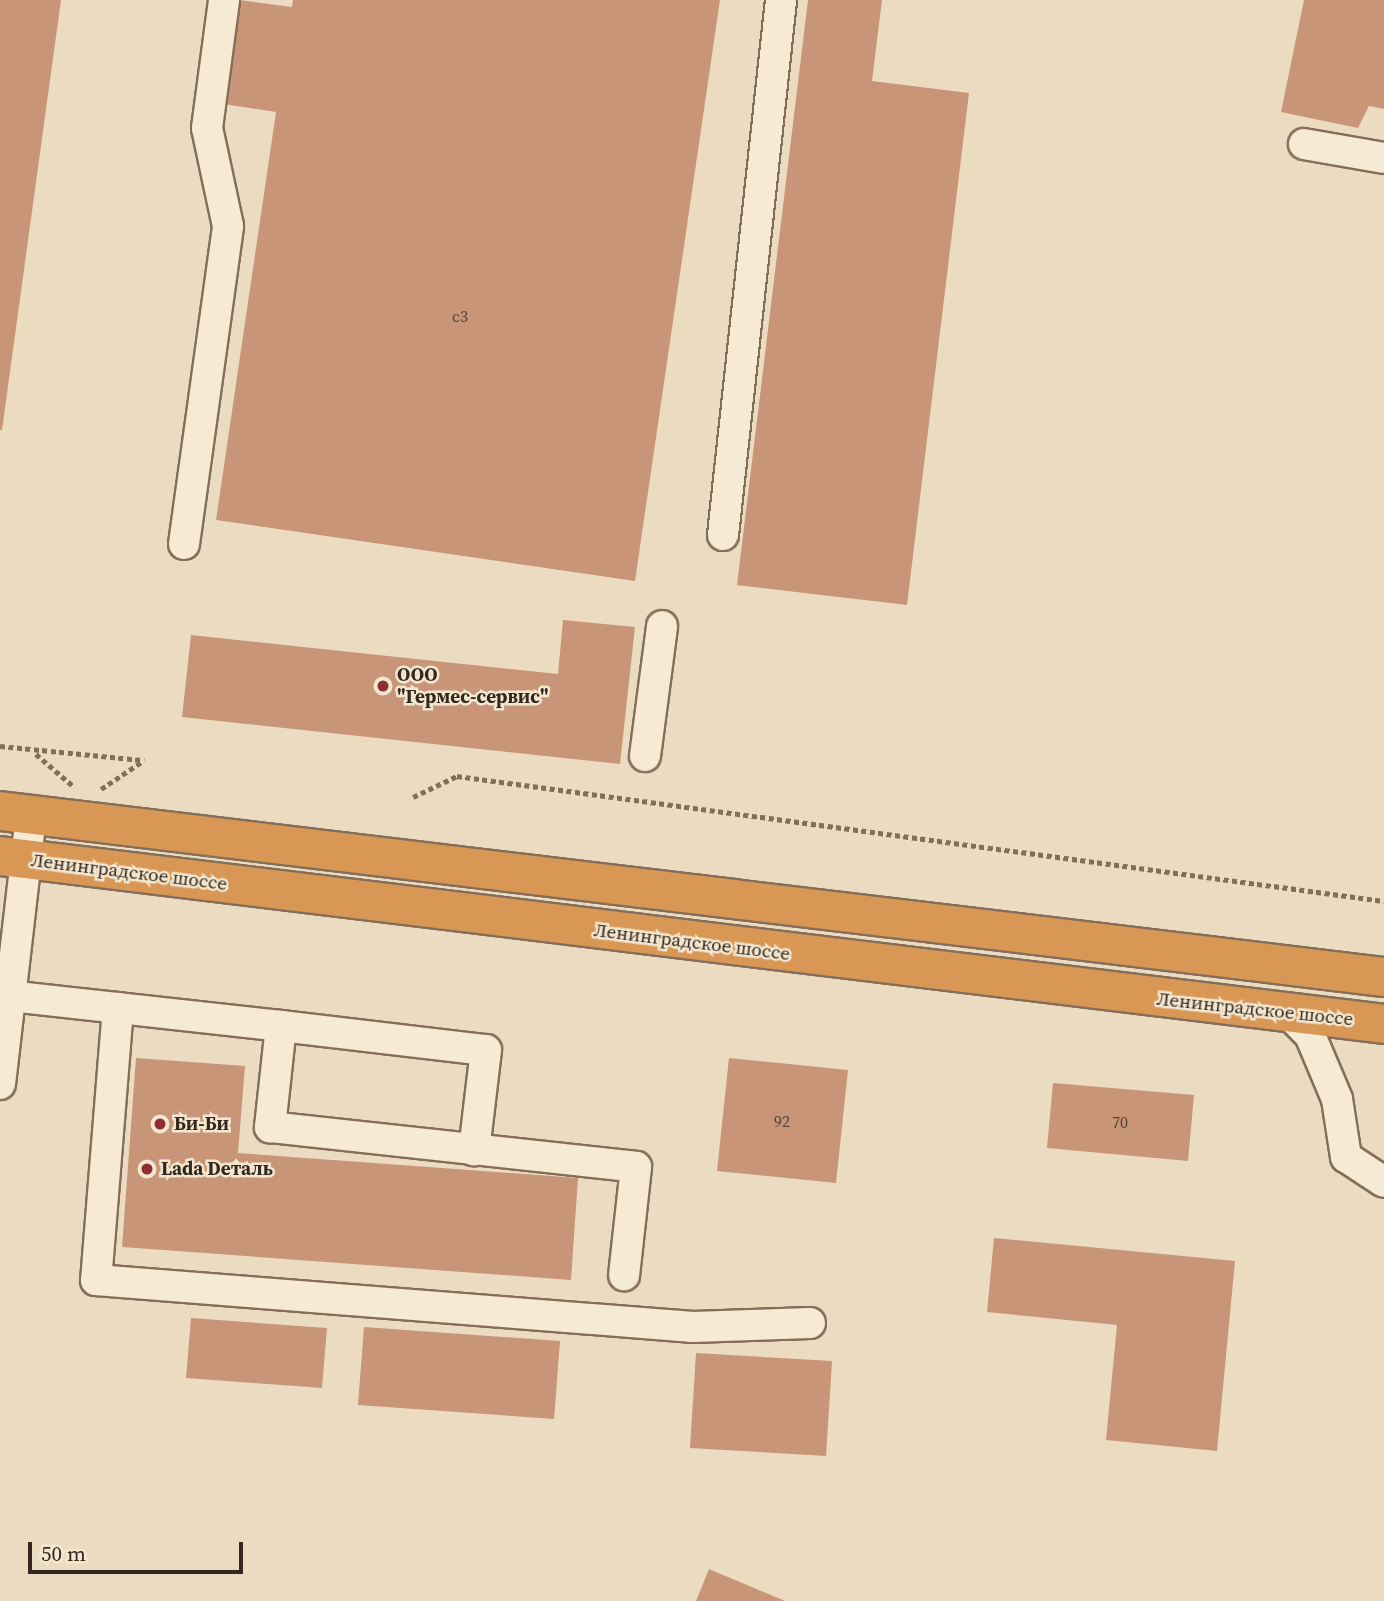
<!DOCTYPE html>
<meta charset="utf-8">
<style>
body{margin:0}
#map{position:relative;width:1384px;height:1601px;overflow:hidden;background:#ebdcc1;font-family:"Source Serif 4",serif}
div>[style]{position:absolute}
.building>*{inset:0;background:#c89578}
.path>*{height:4.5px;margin-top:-2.25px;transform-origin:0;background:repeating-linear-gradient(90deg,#846e59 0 5px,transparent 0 8.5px)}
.roads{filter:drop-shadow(2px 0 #846e59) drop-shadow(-2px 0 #846e59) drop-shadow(0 2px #846e59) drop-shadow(0 -2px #846e59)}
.minor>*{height:30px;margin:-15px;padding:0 15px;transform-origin:15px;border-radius:15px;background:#f7ead4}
.highway>*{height:38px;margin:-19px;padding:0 19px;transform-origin:19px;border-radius:19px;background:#d89755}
.dots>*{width:19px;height:19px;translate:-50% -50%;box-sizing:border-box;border:4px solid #f3e7d0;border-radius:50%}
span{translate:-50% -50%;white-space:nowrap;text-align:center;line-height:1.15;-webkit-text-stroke:5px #f3e7d0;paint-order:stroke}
.number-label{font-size:16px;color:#594234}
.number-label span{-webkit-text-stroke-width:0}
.poi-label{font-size:19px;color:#34271d;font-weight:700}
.left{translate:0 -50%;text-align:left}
.street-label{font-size:19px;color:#34271d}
.scale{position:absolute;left:28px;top:1542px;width:215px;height:32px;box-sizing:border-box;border:4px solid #34271d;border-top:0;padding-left:9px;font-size:21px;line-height:24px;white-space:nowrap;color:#34271d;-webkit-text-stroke:5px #f3e7d0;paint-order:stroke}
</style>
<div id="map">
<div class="building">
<div style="clip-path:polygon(0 0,61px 0,2px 430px,0 430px)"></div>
<div style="clip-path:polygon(239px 0,292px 7px,293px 0,720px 0,635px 581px,216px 520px,276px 112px,224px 104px)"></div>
<div style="clip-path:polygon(808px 0,882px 0,872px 81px,969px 93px,907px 605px,737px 585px)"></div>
<div style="clip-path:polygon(1304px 0,1384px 0,1384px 109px,1369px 106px,1358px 128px,1281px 112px)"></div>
<div style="clip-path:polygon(563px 620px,635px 627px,620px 764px,182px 717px,191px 635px,558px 674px)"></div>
<div style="clip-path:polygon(136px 1058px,245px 1066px,238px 1153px,578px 1178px,571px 1280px,122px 1247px)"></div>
<div style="clip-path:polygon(729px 1058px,848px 1070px,836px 1183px,717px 1171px)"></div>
<div style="clip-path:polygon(1053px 1083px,1194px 1095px,1188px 1161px,1047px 1148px)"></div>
<div style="clip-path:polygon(994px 1238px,1235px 1261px,1217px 1451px,1106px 1440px,1117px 1325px,987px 1312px)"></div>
<div style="clip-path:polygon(191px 1318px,327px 1328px,322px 1388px,186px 1378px)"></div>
<div style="clip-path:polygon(364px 1327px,560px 1341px,554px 1419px,358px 1405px)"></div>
<div style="clip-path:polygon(696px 1353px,832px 1361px,826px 1456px,690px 1448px)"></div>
<div style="clip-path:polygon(709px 1569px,785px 1601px,696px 1601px)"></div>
</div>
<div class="path">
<div style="left:0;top:746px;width:145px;rotate:5.6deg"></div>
<div style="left:36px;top:754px;width:48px;rotate:40.7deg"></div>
<div style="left:101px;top:789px;width:50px;rotate:-33.7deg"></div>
<div style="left:413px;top:797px;width:49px;rotate:-25.5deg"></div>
<div style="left:457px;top:776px;width:935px;rotate:7.68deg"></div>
</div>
<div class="roads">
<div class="minor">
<div style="left:1304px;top:144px;width:81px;rotate:9.9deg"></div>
<div style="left:723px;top:535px;width:538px;rotate:-83.81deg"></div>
<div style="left:184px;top:544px;width:321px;rotate:-82.1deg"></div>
<div style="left:228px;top:226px;width:100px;rotate:-102.1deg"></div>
<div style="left:207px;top:128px;width:129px;rotate:-82.4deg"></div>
<div style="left:645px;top:756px;width:131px;rotate:-82.5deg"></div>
<div style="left:0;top:995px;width:283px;rotate:6.3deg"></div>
<div style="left:281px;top:1026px;width:102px;rotate:96.2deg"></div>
<div style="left:270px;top:1127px;width:368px;rotate:6.2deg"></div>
<div style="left:636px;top:1167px;width:109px;rotate:96.3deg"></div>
<div style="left:118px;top:1008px;width:273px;rotate:94.6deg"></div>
<div style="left:96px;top:1280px;width:599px;rotate:4.5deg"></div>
<div style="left:693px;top:1327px;width:117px;rotate:-2deg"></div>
<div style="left:1287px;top:1012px;width:33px;rotate:45deg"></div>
<div style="left:1310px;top:1035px;width:69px;rotate:67.1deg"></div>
<div style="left:1337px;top:1099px;width:59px;rotate:81.2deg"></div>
<div style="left:1346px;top:1157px;width:45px;rotate:33.3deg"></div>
<div style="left:281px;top:1026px;width:206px;rotate:6.7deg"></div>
<div style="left:486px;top:1050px;width:101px;rotate:96.8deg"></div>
<div style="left:0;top:1084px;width:270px;rotate:-83.4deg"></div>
</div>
<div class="highway">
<div style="left:0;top:811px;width:1394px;rotate:6.84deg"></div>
<div style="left:0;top:856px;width:1394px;rotate:6.92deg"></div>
</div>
</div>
<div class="dots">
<div style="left:383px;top:686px;background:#902c33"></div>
<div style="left:160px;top:1124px;background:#902c33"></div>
<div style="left:147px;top:1169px;background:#902c33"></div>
</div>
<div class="number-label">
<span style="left:460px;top:316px">с3</span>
<span style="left:782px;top:1121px">92</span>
<span style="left:1120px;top:1122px">70</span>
</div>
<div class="poi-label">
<span class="left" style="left:397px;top:686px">ООО<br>"Гермес-сервис"</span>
<span class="left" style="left:174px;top:1124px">Би-Би</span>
<span class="left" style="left:161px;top:1169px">Lada Dеталь</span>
</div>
<div class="street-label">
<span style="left:129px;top:872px;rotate:7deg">Ленинградское шоссе</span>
<span style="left:692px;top:942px;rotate:7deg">Ленинградское шоссе</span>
<span style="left:1255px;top:1009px;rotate:6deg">Ленинградское шоссе</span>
</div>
<div class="scale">50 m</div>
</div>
